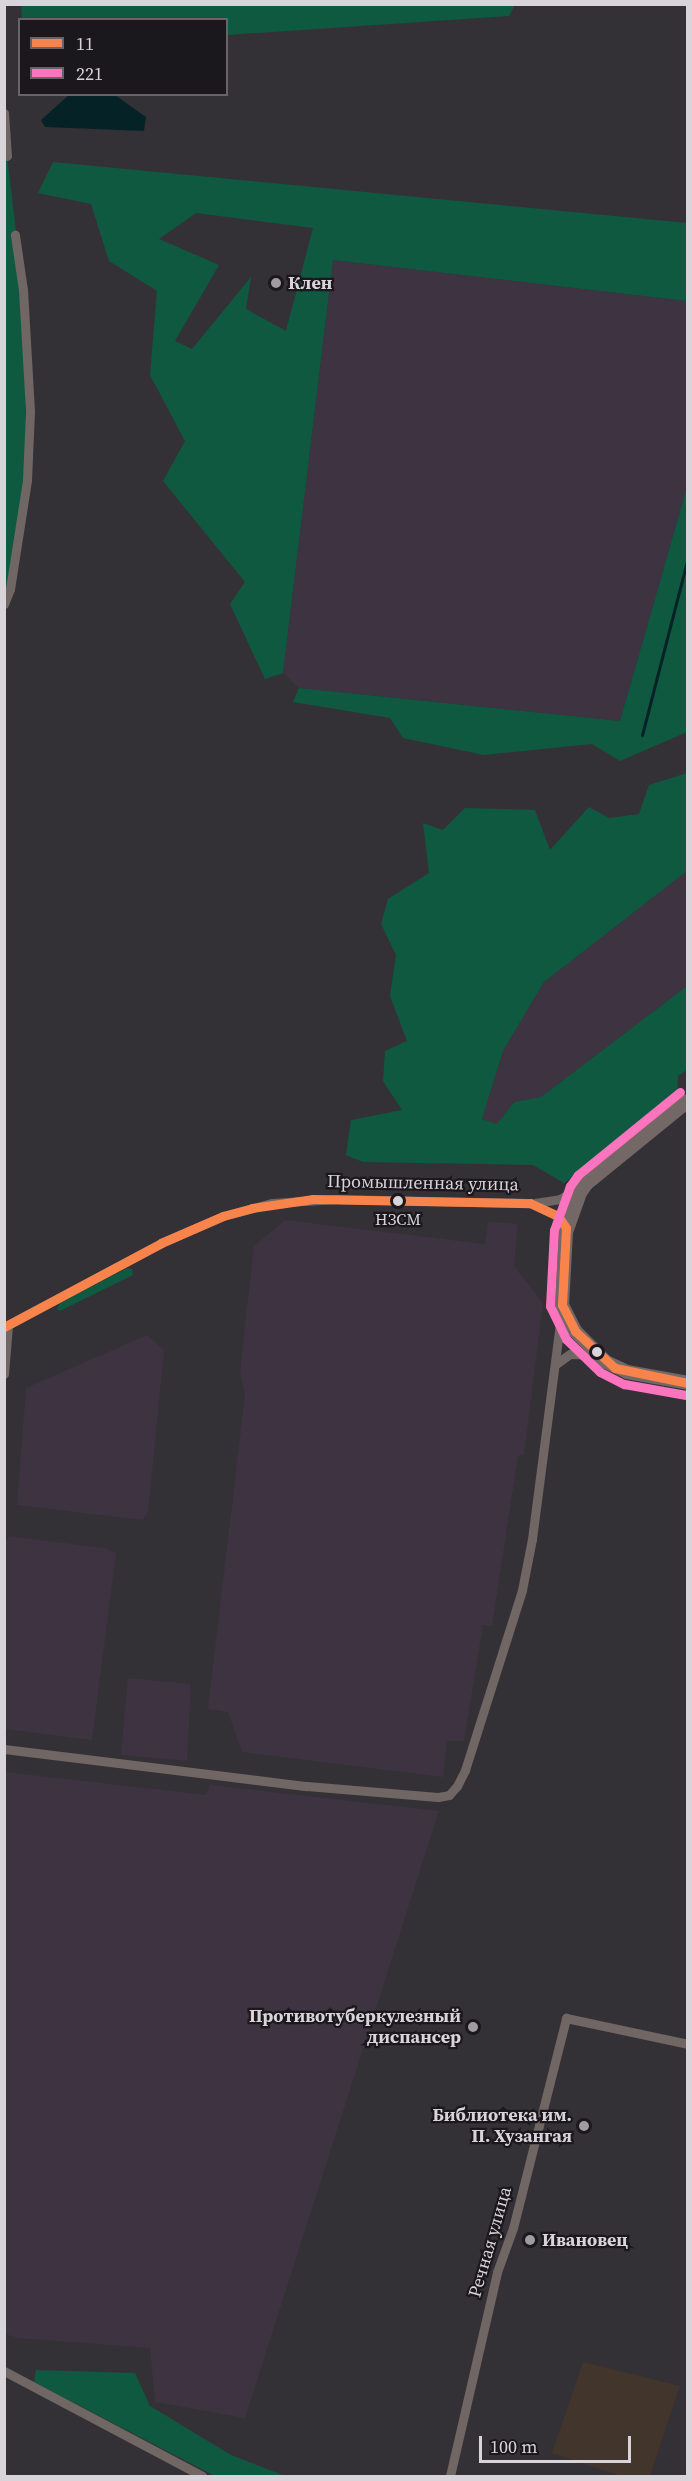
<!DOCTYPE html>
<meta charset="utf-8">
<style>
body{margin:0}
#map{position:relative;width:692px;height:2481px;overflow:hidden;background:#343136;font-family:"Source Serif 4",serif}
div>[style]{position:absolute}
.built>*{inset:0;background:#3d3341}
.education>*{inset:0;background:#42352b}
.green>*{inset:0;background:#0f5940}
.water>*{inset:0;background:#052326}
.stream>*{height:3px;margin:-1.5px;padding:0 1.5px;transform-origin:1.5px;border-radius:1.5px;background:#052326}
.street>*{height:9px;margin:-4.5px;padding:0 4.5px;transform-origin:4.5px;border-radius:4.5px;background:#706664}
.secondary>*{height:14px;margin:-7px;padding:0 7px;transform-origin:7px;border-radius:7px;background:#746866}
.bus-1>*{height:9px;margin:-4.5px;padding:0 4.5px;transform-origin:4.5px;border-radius:4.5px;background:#f8844c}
.bus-2>*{height:9px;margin:-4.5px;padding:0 4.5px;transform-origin:4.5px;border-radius:4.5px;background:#fc73be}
.dots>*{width:16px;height:16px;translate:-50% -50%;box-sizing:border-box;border:3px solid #1b181d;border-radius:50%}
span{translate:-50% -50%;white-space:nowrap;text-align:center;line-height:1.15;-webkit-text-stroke:4.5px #1b181d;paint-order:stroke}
.bus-label{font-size:16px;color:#d8d4da}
.poi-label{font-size:18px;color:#d8d4da;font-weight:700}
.left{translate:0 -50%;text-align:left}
.right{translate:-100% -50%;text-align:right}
.street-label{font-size:18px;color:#d8d4da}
.frame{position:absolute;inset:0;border:6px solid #d8d4da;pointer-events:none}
.legend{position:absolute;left:18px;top:18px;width:210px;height:78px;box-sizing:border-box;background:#1b181d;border:2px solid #676369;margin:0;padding:8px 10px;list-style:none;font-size:18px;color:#d8d4da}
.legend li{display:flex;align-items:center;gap:12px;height:30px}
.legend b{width:30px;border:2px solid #676369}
.scale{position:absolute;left:479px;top:2436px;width:152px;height:27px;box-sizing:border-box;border:3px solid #d8d4da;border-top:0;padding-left:8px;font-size:18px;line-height:21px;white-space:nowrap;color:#d8d4da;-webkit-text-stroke:4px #1b181d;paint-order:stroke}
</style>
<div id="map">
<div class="built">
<div style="clip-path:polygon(333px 260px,687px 301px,687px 487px,620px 721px,299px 688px,283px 673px)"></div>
<div style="clip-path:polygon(687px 871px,687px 986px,541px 1097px,514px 1102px,497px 1124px,482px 1119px,503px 1051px,544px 982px)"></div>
<div style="clip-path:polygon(285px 1220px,485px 1244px,488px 1222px,518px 1224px,514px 1266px,543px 1303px,524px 1455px,518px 1456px,492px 1626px,483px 1625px,464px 1741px,447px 1741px,443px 1777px,242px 1752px,228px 1712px,208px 1709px,245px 1395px,240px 1372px,254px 1246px)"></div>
<div style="clip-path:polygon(147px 1335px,164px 1350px,148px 1512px,143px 1520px,17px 1505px,26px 1388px)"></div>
<div style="clip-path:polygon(9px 1536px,105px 1548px,116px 1553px,92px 1740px,5px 1729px,4px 1543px)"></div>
<div style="clip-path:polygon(128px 1678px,191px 1684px,187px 1761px,121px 1755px)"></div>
<div style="clip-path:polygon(5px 1772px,206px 1795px,210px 1785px,439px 1811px,245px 2418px,155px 2402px,150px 2348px,18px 2338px,5px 2334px)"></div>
</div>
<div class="education">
<div style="clip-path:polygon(583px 2362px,680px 2386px,650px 2476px,621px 2476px,552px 2453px)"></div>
</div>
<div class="green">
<div style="clip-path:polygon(21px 5px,21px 4px,515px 5px,509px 16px,227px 35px,226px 20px,22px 19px)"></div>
<div style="clip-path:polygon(5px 156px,7px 156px,23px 290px,27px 480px,5px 604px)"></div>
<div style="clip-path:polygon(evenodd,53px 162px,687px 223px,687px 301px,333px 260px,283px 673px,265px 679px,230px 604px,245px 582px,163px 481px,185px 441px,150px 375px,157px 291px,109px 261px,91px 204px,38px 193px,53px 162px,196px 213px,313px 228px,286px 331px,246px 309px,251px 277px,192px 349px,175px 341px,219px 265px,159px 239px,196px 213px)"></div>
<div style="clip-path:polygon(687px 487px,687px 732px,620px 761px,592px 744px,484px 755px,403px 738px,390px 718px,293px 702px,299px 688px,620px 721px)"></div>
<div style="clip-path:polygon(687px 773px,687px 871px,544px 982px,503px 1051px,482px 1119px,497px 1124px,514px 1102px,541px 1097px,687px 986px,687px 1070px,678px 1076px,677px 1095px,564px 1183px,533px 1165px,363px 1162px,346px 1155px,351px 1120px,402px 1110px,383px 1081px,385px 1051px,407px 1041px,390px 996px,396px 955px,381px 924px,388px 899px,429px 873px,423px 823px,443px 830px,465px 808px,535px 810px,550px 850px,589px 807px,609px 818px,639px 814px,649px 785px)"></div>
<div style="clip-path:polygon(127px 1268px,132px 1269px,133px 1275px,60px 1311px,57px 1309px,60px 1303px)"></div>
<div style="clip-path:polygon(36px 2370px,135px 2373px,150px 2406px,231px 2455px,285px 2476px,215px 2476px,34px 2382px)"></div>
</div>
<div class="water">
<div style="clip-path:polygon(70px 94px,115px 95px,146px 117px,144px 131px,45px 127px,41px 120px)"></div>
</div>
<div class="stream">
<div style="left:642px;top:735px;width:184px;rotate:-75.5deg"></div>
</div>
<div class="street">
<div style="left:4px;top:113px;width:43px;rotate:86deg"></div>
<div style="left:4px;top:604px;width:16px;rotate:-68deg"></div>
<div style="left:10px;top:589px;width:110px;rotate:-81.1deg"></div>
<div style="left:27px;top:480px;width:69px;rotate:-87.5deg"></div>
<div style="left:30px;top:411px;width:121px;rotate:-93.3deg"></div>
<div style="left:23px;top:290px;width:56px;rotate:-98.3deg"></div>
<div style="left:535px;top:1203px;width:25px;rotate:-9deg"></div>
<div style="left:560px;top:1199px;width:24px;rotate:-30deg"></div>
<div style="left:4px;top:1327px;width:178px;rotate:-28.1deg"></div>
<div style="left:161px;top:1243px;width:68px;rotate:-23.5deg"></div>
<div style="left:223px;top:1216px;width:51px;rotate:-14.9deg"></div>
<div style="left:272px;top:1203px;width:64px;rotate:-3.6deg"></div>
<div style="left:336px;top:1199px;width:194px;rotate:1.2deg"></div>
<div style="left:530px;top:1203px;width:31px;rotate:25deg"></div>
<div style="left:558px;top:1216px;width:18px;rotate:63deg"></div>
<div style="left:556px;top:1364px;width:17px;rotate:-36deg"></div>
<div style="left:570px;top:1354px;width:28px;rotate:2deg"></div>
<div style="left:4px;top:1374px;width:49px;rotate:-85.3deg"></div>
<div style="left:4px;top:1749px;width:305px;rotate:7deg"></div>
<div style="left:307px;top:1786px;width:131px;rotate:4.8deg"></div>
<div style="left:438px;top:1797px;width:11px;rotate:-10deg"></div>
<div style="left:449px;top:1795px;width:12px;rotate:-48deg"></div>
<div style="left:457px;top:1786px;width:18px;rotate:-63deg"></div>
<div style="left:465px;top:1770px;width:189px;rotate:-72.4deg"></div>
<div style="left:522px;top:1590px;width:52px;rotate:-78.9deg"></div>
<div style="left:532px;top:1539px;width:234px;rotate:-82.6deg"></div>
<div style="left:4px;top:2371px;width:224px;rotate:27.9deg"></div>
<div style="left:450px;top:2476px;width:209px;rotate:-77deg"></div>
<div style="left:497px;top:2272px;width:47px;rotate:-70deg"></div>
<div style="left:513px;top:2228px;width:217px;rotate:-75.8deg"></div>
<div style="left:566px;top:2018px;width:125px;rotate:12deg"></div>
</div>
<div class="secondary">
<div style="left:688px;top:1101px;width:132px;rotate:140.9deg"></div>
<div style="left:586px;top:1184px;width:11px;rotate:124deg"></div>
<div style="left:580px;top:1193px;width:41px;rotate:109.7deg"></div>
<div style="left:566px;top:1232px;width:73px;rotate:93.1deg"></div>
<div style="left:562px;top:1305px;width:29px;rotate:63deg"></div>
<div style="left:575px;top:1331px;width:44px;rotate:45deg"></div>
<div style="left:606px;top:1362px;width:23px;rotate:25deg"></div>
<div style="left:627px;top:1372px;width:62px;rotate:10.2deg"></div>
</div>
<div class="bus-1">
<div style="left:4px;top:1327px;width:178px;rotate:-28.1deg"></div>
<div style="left:161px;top:1243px;width:68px;rotate:-23.5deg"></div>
<div style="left:223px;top:1216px;width:30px;rotate:-15deg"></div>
<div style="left:252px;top:1208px;width:62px;rotate:-8.4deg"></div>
<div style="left:313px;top:1199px;width:217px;rotate:1.1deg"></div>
<div style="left:530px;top:1203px;width:31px;rotate:25deg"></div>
<div style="left:558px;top:1216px;width:14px;rotate:56deg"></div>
<div style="left:566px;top:1228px;width:77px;rotate:93deg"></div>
<div style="left:562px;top:1305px;width:29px;rotate:63deg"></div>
<div style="left:575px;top:1331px;width:54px;rotate:42.8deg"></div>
<div style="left:615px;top:1368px;width:75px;rotate:11.6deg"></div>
</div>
<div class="bus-2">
<div style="left:680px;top:1092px;width:132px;rotate:140.9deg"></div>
<div style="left:578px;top:1175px;width:14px;rotate:126deg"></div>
<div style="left:570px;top:1186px;width:47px;rotate:110deg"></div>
<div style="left:554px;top:1230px;width:76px;rotate:93deg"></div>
<div style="left:550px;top:1306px;width:37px;rotate:64deg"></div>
<div style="left:566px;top:1339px;width:47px;rotate:44.1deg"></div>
<div style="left:600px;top:1372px;width:27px;rotate:27deg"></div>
<div style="left:624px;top:1384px;width:63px;rotate:10.1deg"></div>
</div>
<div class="dots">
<div style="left:276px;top:283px;background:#9f9ba1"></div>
<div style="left:398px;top:1201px;background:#d8d4da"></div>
<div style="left:597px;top:1352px;background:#d8d4da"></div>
<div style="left:473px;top:2027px;background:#9f9ba1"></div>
<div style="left:584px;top:2126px;background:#9f9ba1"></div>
<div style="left:530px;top:2240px;background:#9f9ba1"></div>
</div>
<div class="bus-label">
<span style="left:398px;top:1219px">НЗСМ</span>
</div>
<div class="poi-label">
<span class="left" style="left:288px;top:283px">Клен</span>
<span class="right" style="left:461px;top:2027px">Противотуберкулезный<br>диспансер</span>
<span class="right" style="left:572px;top:2126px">Библиотека им.<br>П. Хузангая</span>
<span class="left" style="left:542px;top:2240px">Ивановец</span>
</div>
<div class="street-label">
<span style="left:423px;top:1183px;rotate:1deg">Промышленная улица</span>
<span style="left:490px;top:2242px;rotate:-74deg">Речная улица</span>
</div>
<div class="frame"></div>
<ul class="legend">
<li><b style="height:8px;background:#f8844c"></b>11</li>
<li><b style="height:8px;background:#fc73be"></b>221</li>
</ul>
<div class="scale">100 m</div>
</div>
